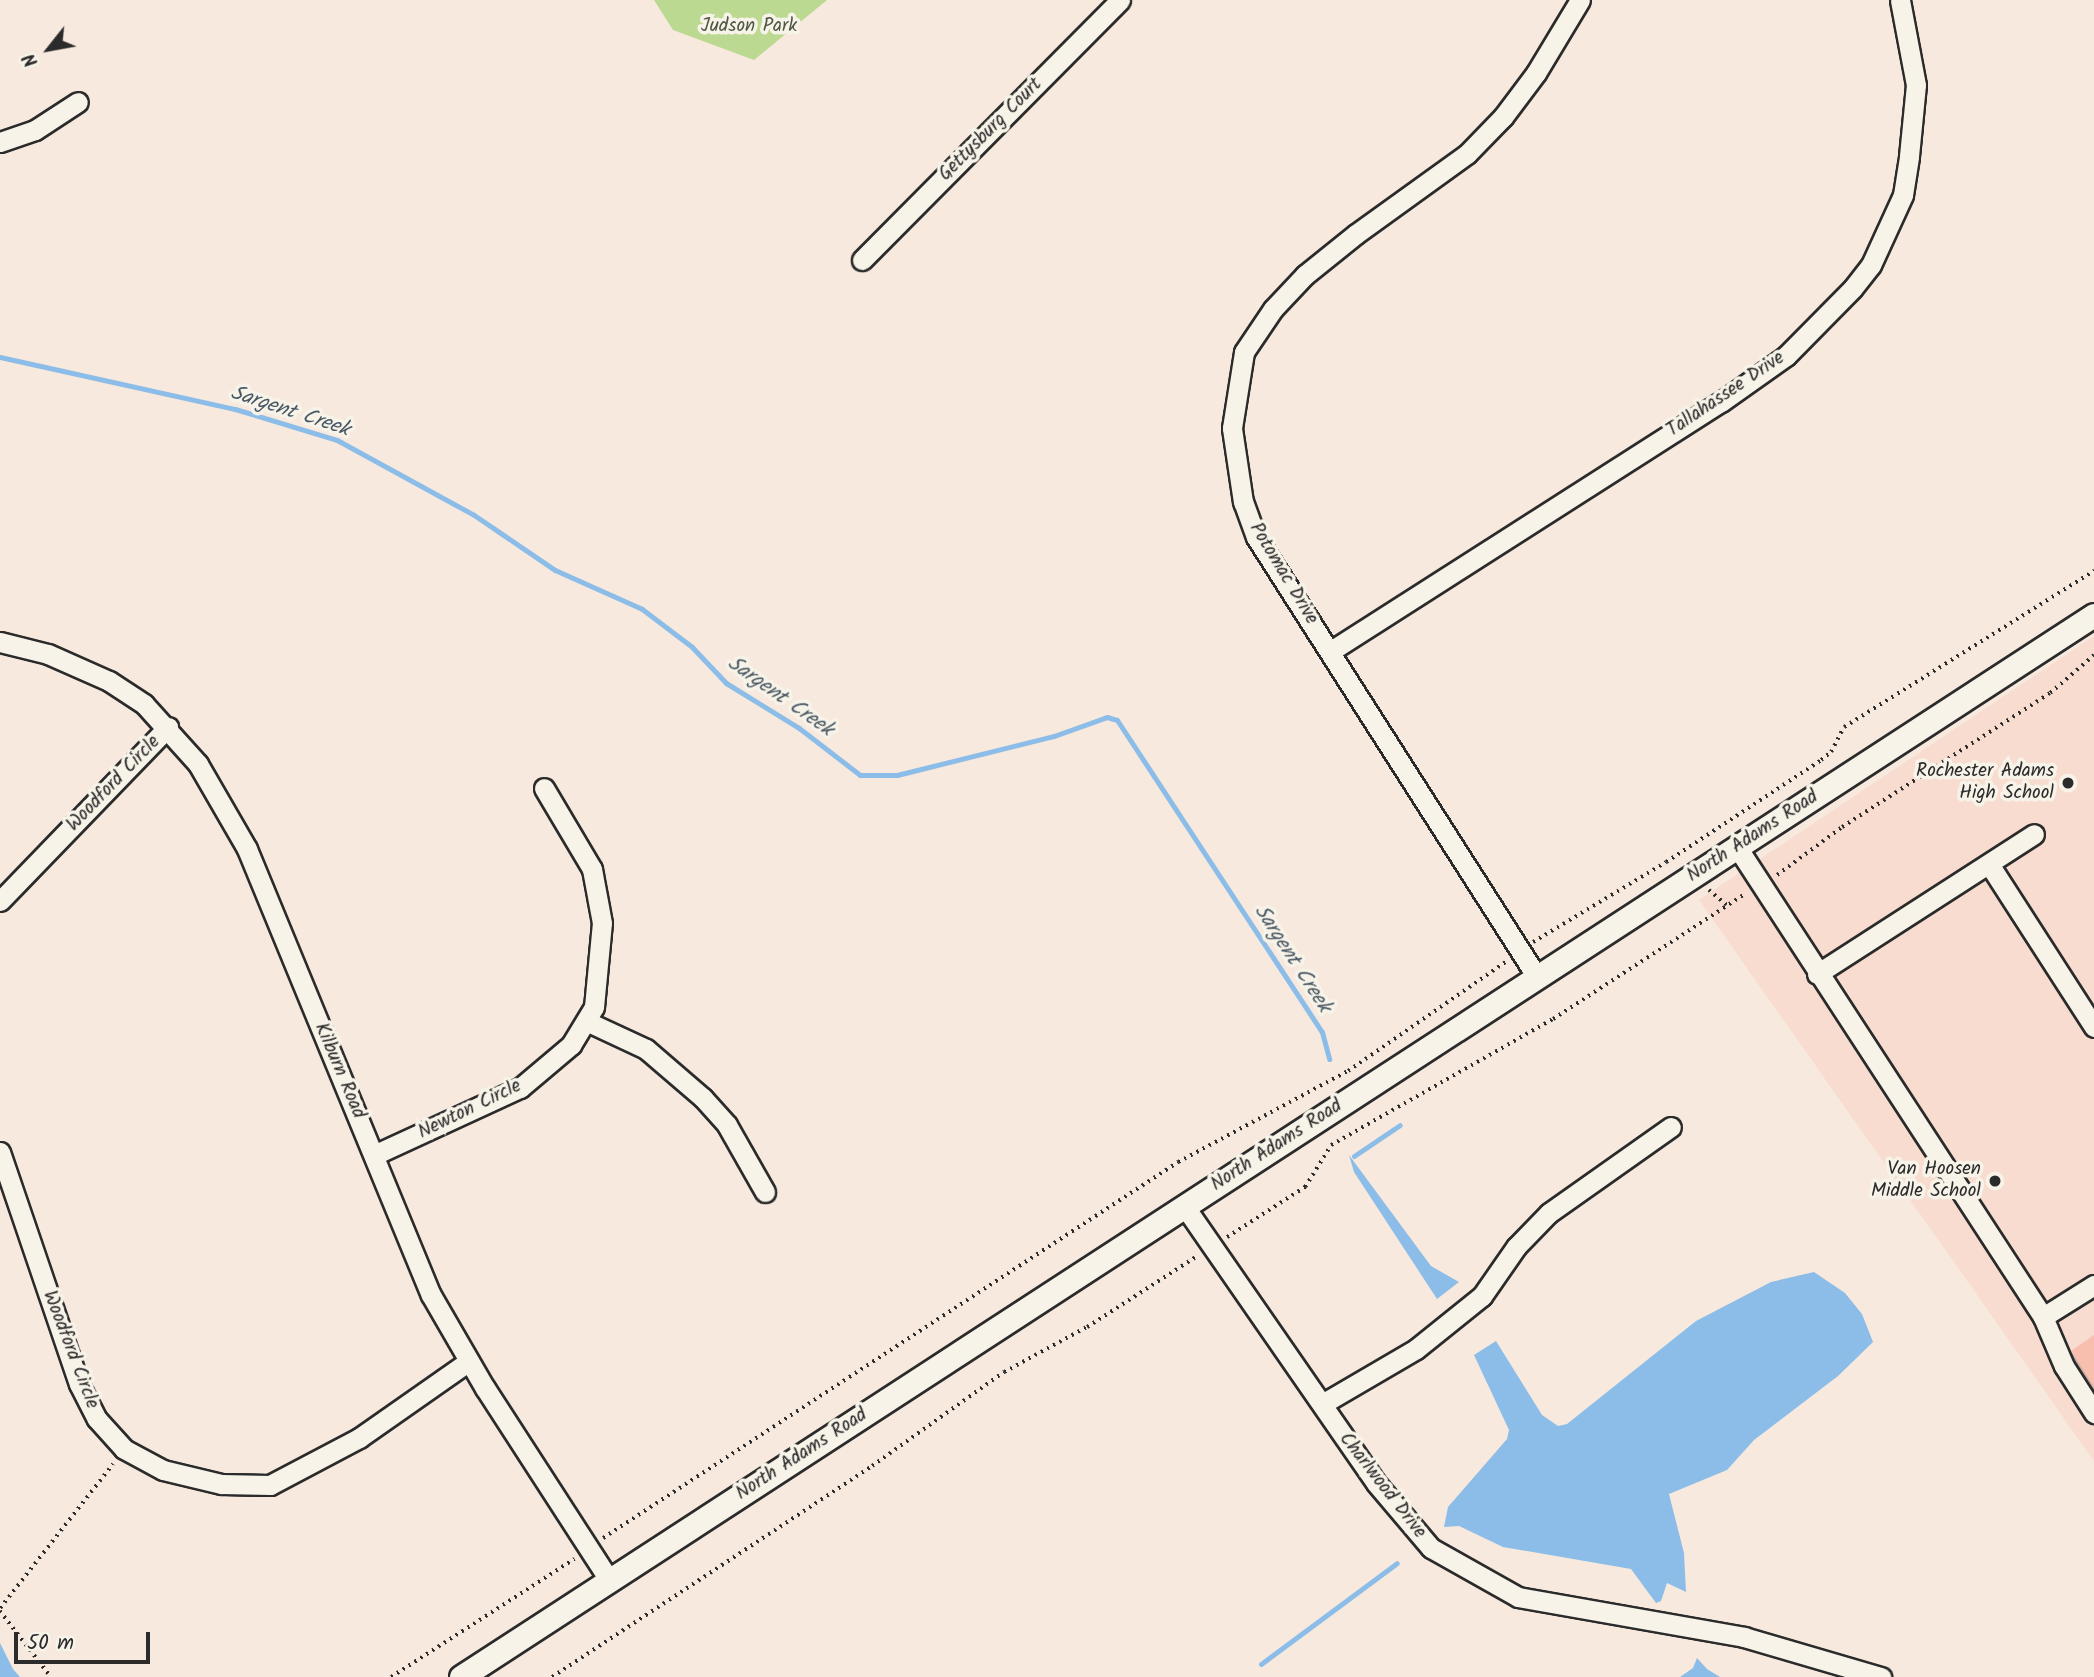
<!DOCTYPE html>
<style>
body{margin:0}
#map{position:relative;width:2094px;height:1677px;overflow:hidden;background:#f7e9dd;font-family:Kalam,sans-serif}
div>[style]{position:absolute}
.built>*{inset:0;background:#f7dccf}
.green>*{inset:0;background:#bcd991}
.water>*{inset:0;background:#8cbde8}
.shadow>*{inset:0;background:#0003}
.stream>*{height:5px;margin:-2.5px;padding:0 2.5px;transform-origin:2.5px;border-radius:2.5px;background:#8cbde8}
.building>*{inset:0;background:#f8bfaf}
.path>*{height:3.5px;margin-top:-1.75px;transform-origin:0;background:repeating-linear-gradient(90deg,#2b2b2b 0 2px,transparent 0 7px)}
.roads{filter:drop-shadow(2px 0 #2b2b2b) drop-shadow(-2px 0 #2b2b2b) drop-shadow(0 2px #2b2b2b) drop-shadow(0 -2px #2b2b2b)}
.minor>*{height:19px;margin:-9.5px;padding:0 9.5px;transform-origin:9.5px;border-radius:9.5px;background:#f7f3e8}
.major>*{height:23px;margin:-11.5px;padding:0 11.5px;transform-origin:11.5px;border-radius:11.5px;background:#f7f3e8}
.dots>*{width:19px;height:19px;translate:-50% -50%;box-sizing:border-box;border:4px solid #f7f3e8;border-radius:50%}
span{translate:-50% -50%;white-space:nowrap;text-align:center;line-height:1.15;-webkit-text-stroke:7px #f7f3e8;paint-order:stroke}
.park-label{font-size:19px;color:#4f5644}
.street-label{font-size:19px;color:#2b2b2b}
.poi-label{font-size:19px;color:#2b2b2b}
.right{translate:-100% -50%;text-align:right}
.water-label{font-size:21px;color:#485764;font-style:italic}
.north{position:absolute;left:14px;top:14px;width:70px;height:70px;-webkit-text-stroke:5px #f7f3e8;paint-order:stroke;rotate:239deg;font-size:19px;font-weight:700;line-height:28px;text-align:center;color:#2b2b2b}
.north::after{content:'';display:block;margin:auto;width:24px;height:32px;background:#2b2b2b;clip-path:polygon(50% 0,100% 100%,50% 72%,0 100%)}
.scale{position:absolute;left:14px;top:1632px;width:136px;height:32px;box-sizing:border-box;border:4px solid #2b2b2b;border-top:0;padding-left:9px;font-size:21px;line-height:24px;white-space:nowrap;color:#2b2b2b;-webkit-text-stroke:5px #f7f3e8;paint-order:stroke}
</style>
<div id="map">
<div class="built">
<div style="clip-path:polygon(2094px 636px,2094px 1461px,1699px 900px)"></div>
</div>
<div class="green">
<div style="clip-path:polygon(654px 0,827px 0,754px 60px,673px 30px)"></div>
</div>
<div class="water">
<div style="clip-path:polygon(1349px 1155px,1431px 1266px,1459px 1282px,1437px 1299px,1354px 1172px)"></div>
<div style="clip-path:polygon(1814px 1272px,1845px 1293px,1862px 1314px,1873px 1342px,1838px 1376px,1754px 1440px,1727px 1470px,1669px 1494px,1684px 1553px,1686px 1592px,1667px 1583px,1661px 1601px,1656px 1603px,1631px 1569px,1503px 1547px,1459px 1526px,1444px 1527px,1448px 1507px,1507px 1439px,1509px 1430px,1474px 1355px,1496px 1341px,1542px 1415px,1558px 1426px,1567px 1424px,1696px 1321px,1771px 1282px)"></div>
<div style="clip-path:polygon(0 1643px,13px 1669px,20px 1677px,0 1677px)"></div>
<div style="clip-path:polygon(1697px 1658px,1707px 1669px,1720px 1677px,1680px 1677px,1693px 1668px)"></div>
</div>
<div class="shadow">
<div style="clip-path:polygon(2094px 1338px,2094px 1394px,2069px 1355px)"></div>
</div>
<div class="stream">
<div style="left:0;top:357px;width:241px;rotate:12.5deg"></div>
<div style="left:235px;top:409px;width:107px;rotate:16.9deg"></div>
<div style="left:337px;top:440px;width:156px;rotate:28.7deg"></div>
<div style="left:474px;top:515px;width:98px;rotate:34.2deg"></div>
<div style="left:555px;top:570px;width:95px;rotate:24.1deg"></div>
<div style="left:642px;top:609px;width:63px;rotate:37.2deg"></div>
<div style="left:692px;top:647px;width:50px;rotate:46.6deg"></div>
<div style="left:726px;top:683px;width:86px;rotate:31.7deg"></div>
<div style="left:799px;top:728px;width:77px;rotate:37.6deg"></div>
<div style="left:860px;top:775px;width:37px"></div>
<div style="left:897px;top:775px;width:162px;rotate:-14deg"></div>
<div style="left:1054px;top:736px;width:56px;rotate:-19.7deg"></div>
<div style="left:1107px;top:717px;width:10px;rotate:17deg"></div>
<div style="left:1117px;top:720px;width:373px;rotate:56.7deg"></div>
<div style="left:1322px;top:1032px;width:28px;rotate:75deg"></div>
<div style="left:1354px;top:1156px;width:55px;rotate:-34deg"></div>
<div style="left:1261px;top:1664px;width:169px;rotate:-36.6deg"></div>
</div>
<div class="building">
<div style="clip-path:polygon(2094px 1335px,2094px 1387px,2071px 1351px)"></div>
</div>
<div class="path">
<div style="left:1777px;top:875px;width:81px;rotate:-36.4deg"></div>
<div style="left:1842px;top:827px;width:247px;rotate:-32.8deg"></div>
<div style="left:2050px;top:693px;width:58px;rotate:-40.8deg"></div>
<div style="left:1709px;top:890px;width:23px;rotate:40deg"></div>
<div style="left:1533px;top:942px;width:155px;rotate:-31deg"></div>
<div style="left:1666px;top:862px;width:186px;rotate:-33.3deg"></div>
<div style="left:1821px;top:760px;width:13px;rotate:-39deg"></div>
<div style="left:1831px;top:752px;width:28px;rotate:-63deg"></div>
<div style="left:1844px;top:727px;width:295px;rotate:-32deg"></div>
<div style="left:1227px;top:1237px;width:93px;rotate:-32.7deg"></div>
<div style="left:1305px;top:1187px;width:49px;rotate:-58.2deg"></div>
<div style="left:1331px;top:1145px;width:255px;rotate:-29.6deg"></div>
<div style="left:1553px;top:1019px;width:230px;rotate:-33.1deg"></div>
<div style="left:603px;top:1538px;width:687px;rotate:-33.18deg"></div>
<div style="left:1178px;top:1162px;width:193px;rotate:-28.2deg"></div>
<div style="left:1348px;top:1071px;width:193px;rotate:-34.7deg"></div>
<div style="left:0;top:1608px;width:183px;rotate:-51.9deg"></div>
<div style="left:0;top:1611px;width:83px;rotate:52.3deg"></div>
<div style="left:391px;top:1677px;width:218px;rotate:-32.8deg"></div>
<div style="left:552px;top:1677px;width:383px;rotate:-33.4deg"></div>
<div style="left:872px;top:1466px;width:162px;rotate:-35.5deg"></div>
<div style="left:1004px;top:1372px;width:94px;rotate:-28.5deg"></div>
<div style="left:1087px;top:1327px;width:131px;rotate:-32.8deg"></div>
</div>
<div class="roads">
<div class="minor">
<div style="left:0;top:142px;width:37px;rotate:-19deg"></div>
<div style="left:35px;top:130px;width:51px;rotate:-33.1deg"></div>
<div style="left:862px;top:260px;width:366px;rotate:-45.2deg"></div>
<div style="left:0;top:642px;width:49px;rotate:14deg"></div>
<div style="left:48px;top:654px;width:67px;rotate:23.9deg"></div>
<div style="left:109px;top:681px;width:42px;rotate:33.3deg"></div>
<div style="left:144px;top:704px;width:81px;rotate:48deg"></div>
<div style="left:198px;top:764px;width:98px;rotate:60deg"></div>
<div style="left:247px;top:849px;width:482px;rotate:67.6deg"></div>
<div style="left:431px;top:1295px;width:108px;rotate:59.9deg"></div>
<div style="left:485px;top:1388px;width:229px;rotate:57.1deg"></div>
<div style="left:1331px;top:651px;width:463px;rotate:-32.6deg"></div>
<div style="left:1721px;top:402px;width:80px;rotate:-35.3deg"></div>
<div style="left:1786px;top:356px;width:95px;rotate:-45.4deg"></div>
<div style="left:1853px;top:288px;width:29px;rotate:-52deg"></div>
<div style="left:1871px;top:265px;width:77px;rotate:-65.4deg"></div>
<div style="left:1903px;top:195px;width:39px;rotate:-81deg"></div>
<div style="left:1909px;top:156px;width:71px;rotate:-84.4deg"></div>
<div style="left:1916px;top:85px;width:86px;rotate:-100.7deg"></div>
<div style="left:1737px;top:847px;width:561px;rotate:56.93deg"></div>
<div style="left:2043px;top:1317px;width:53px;rotate:66.8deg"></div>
<div style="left:2064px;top:1366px;width:56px;rotate:57.4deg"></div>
<div style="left:1989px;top:864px;width:194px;rotate:57.2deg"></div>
<div style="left:0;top:901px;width:242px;rotate:-46deg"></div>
<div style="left:1817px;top:974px;width:258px;rotate:-32.8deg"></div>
<div style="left:1537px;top:977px;width:522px;rotate:-122.56deg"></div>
<div style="left:1256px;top:537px;width:37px;rotate:-110deg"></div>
<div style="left:1243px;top:502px;width:75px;rotate:-98.5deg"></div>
<div style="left:1232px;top:428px;width:77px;rotate:-81deg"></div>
<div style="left:1244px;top:352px;width:52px;rotate:-56deg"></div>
<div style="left:1273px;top:309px;width:47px;rotate:-46.7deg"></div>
<div style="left:1305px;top:275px;width:65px;rotate:-38.8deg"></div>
<div style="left:1356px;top:234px;width:137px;rotate:-35.8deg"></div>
<div style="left:1467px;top:154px;width:52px;rotate:-45.8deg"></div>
<div style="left:1503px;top:117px;width:55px;rotate:-53.1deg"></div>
<div style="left:1536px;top:73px;width:85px;rotate:-58.9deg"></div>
<div style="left:586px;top:1021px;width:66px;rotate:25deg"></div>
<div style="left:646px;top:1049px;width:75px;rotate:40.7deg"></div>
<div style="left:703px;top:1098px;width:36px;rotate:48deg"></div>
<div style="left:727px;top:1125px;width:77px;rotate:60.4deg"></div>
<div style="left:0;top:1152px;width:245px;rotate:71.2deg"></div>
<div style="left:79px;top:1384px;width:39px;rotate:63deg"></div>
<div style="left:97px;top:1419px;width:40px;rotate:48deg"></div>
<div style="left:124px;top:1449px;width:44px;rotate:28.3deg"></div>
<div style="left:163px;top:1470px;width:60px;rotate:13.6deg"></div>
<div style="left:221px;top:1484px;width:49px;rotate:1.2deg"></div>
<div style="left:270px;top:1485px;width:101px;rotate:-27.8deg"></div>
<div style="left:359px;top:1438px;width:134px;rotate:-35deg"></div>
<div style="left:374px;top:1155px;width:161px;rotate:-24.7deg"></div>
<div style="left:520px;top:1088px;width:67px;rotate:-40.1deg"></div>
<div style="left:571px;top:1045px;width:44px;rotate:-58.8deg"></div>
<div style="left:594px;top:1007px;width:84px;rotate:-84.6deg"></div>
<div style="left:602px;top:923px;width:55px;rotate:-100.5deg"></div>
<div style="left:592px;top:869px;width:94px;rotate:-120.7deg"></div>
<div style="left:1185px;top:1207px;width:336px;rotate:55.3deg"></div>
<div style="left:1376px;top:1483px;width:85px;rotate:49.8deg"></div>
<div style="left:1431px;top:1548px;width:100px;rotate:29.4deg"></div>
<div style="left:1518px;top:1597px;width:230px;rotate:10deg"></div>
<div style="left:1744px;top:1637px;width:143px;rotate:16.3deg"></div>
<div style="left:2043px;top:1317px;width:60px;rotate:-32.1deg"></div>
<div style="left:1322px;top:1404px;width:109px;rotate:-30.3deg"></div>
<div style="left:1416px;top:1349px;width:85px;rotate:-38.8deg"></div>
<div style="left:1482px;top:1296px;width:60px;rotate:-55.2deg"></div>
<div style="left:1516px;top:1247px;width:47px;rotate:-45.9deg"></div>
<div style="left:1549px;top:1213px;width:149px;rotate:-35.2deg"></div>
</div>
<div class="major">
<div style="left:461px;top:1677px;width:1948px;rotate:-33.04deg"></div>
</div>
</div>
<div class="dots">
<div style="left:2068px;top:783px;background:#2b2b2b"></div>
<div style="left:1995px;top:1181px;background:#2b2b2b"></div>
</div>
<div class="park-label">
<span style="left:749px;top:27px">Judson Park</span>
</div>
<div class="street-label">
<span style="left:991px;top:130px;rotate:-45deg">Gettysburg Court</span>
<span style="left:1726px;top:395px;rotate:-34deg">Tallahassee Drive</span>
<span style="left:1283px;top:574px;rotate:59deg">Potomac Drive</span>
<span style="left:114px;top:784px;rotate:-46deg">Woodford Circle</span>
<span style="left:1753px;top:837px;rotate:-33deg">North Adams Road</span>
<span style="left:339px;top:1071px;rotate:67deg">Kilburn Road</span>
<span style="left:470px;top:1110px;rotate:-26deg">Newton Circle</span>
<span style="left:1277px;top:1146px;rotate:-33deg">North Adams Road</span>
<span style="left:70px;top:1350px;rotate:69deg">Woodford Circle</span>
<span style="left:802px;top:1455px;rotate:-33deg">North Adams Road</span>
<span style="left:1382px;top:1486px;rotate:52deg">Charlwood Drive</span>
</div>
<div class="poi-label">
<span class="right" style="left:2054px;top:783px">Rochester Adams<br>High School</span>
<span class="right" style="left:1981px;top:1181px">Van Hoosen<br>Middle School</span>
</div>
<div class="water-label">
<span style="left:290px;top:412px;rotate:18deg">Sargent Creek</span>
<span style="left:780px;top:697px;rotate:35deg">Sargent Creek</span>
<span style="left:1292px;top:959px;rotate:57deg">Sargent Creek</span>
</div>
<div class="north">N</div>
<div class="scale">50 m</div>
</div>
